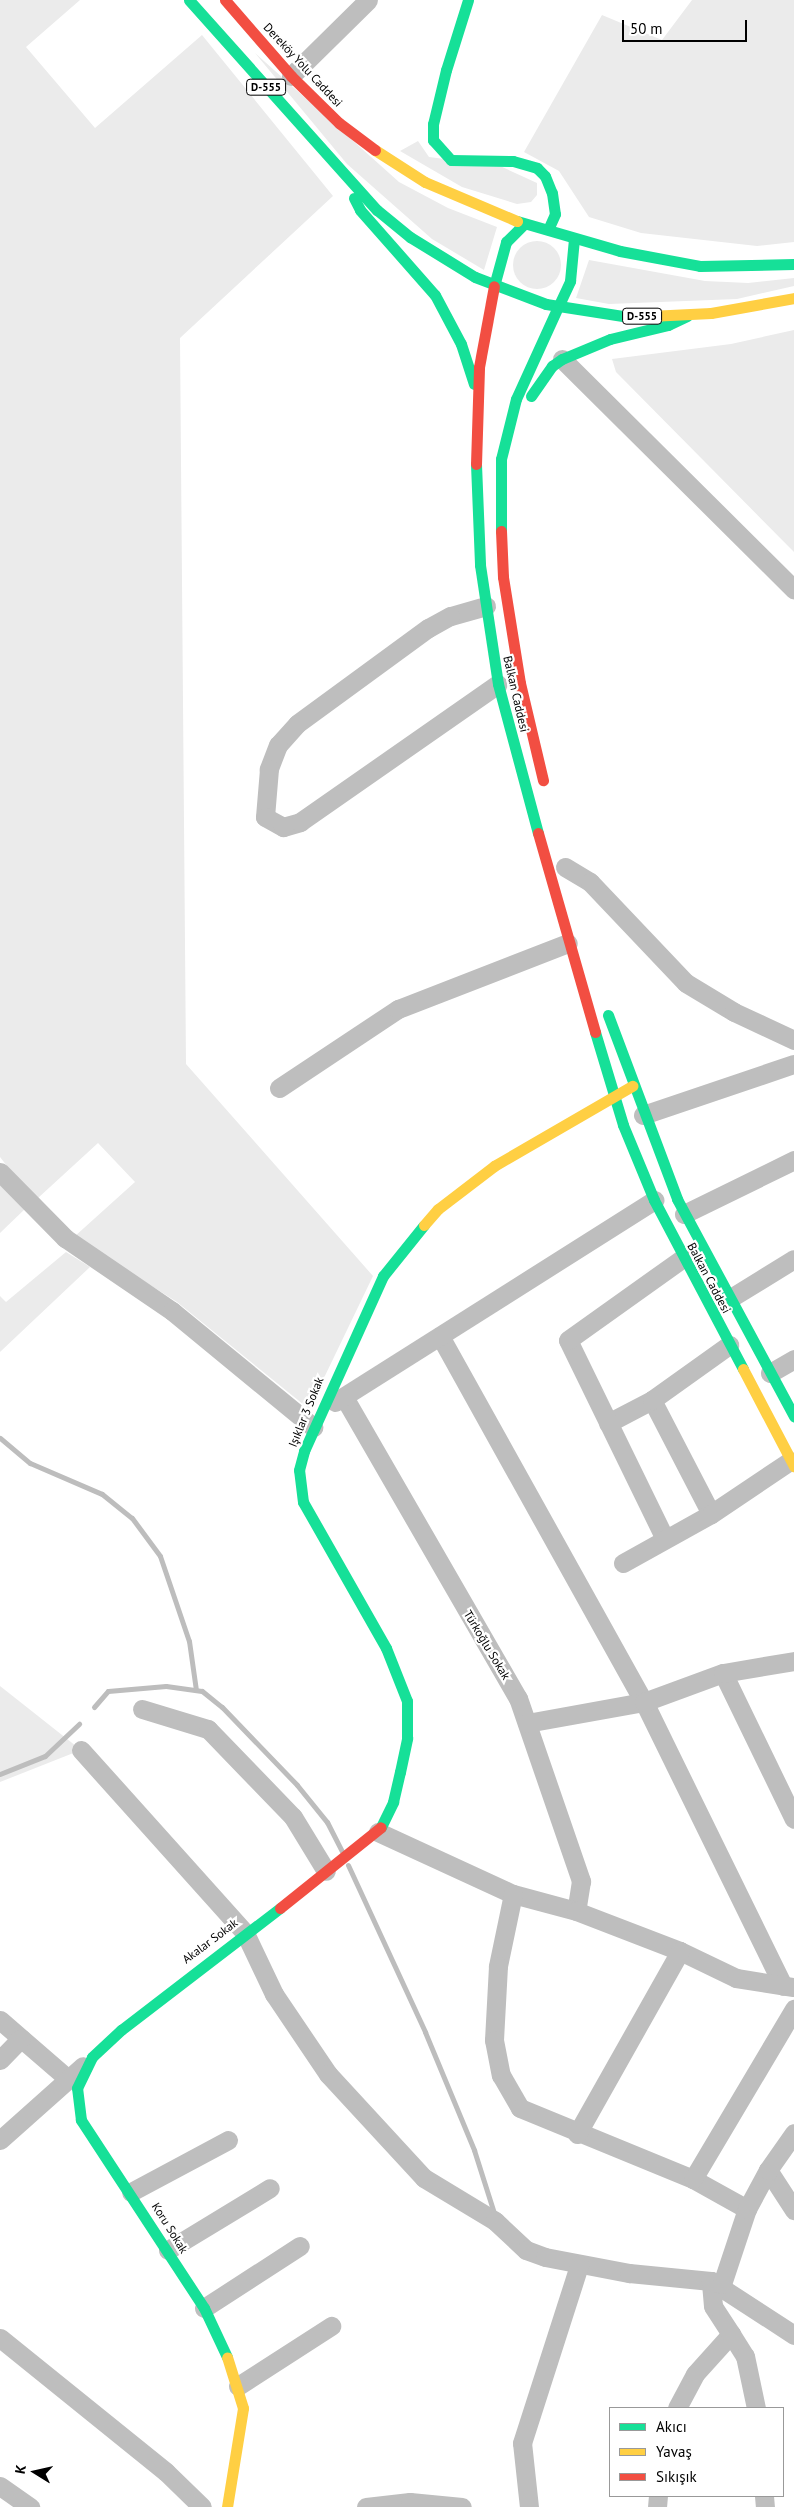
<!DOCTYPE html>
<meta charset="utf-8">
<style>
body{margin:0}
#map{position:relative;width:794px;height:2507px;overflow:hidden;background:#fff;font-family:"PT Sans",sans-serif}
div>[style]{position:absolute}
.green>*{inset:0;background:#ebebeb}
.round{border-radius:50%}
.stream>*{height:5px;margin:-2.5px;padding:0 2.5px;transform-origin:2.5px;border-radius:2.5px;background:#bdbdbd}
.street>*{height:19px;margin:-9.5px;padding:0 9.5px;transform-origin:9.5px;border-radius:9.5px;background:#bebebe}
.fast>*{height:11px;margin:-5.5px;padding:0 5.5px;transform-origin:5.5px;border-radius:5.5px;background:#16e098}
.slow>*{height:11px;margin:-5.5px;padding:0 5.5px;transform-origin:5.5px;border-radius:5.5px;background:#ffcf43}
.jam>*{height:11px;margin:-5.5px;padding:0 5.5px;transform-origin:5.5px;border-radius:5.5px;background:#f24e42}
span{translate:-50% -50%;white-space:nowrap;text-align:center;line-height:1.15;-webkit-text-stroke:4.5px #fff;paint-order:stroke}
.shield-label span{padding:1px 4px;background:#fff;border:1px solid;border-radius:4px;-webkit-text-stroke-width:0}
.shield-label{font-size:11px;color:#000;font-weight:700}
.street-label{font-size:12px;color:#000}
.legend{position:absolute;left:609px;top:2407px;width:175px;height:90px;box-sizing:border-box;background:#fff;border:1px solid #999;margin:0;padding:6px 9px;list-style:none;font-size:15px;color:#000}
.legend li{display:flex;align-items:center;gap:10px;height:25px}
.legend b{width:25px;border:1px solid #999}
.north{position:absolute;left:10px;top:2447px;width:50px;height:50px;-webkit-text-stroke:4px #fff;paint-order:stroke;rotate:280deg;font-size:14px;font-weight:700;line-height:20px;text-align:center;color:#000}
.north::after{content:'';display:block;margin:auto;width:18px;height:22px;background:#000;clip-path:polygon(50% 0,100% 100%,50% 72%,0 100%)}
.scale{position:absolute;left:622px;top:20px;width:125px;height:22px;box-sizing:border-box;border:2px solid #000;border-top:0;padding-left:6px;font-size:15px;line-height:18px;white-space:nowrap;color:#000;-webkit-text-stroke:4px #fff;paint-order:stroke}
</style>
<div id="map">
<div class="green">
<div style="clip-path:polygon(0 0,80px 0,26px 47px,95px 128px,202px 35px,333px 196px,180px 338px,186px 1064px,373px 1276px,309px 1409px,177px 1302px,74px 1237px,135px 1182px,98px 1143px,38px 1198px,14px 1175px,0 1157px)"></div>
<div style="clip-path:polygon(692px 0,794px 0,794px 242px,757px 246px,641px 233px,589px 217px,559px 171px,524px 152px,602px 15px,662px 40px)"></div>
<div style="clip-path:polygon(255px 53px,399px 182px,448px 208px,497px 227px,484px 270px,432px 239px,347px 164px)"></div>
<div style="clip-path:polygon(418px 141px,429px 157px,500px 166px,537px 183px,537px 195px,531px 202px,517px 204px,462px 187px,400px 151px)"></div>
<div class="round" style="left:513px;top:241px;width:48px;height:48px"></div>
<div style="clip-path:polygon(589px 260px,705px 281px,748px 283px,794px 278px,794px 286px,737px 299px,609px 304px,576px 298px)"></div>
<div style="clip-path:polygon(794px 330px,794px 552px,616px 372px,612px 359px,731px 344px)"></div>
<div style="clip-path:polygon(0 1185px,26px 1208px,0 1233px)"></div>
<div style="clip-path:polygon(66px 1252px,90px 1267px,0 1352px,0 1296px,6px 1302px)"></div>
<div style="clip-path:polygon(0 1686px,81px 1750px,0 1782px)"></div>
</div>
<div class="stream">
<div style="left:0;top:1438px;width:39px;rotate:40deg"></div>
<div style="left:30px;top:1463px;width:78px;rotate:23.3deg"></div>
<div style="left:102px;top:1494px;width:38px;rotate:39deg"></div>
<div style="left:132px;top:1518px;width:47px;rotate:53.6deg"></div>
<div style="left:160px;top:1556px;width:90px;rotate:71.2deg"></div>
<div style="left:189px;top:1641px;width:49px;rotate:81.9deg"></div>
<div style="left:94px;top:1707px;width:21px;rotate:-49deg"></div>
<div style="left:108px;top:1691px;width:58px;rotate:-4.9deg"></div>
<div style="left:166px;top:1686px;width:36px;rotate:8deg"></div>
<div style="left:202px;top:1691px;width:26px;rotate:39deg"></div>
<div style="left:222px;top:1707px;width:108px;rotate:46.1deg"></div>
<div style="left:297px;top:1785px;width:48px;rotate:51deg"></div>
<div style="left:327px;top:1822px;width:33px;rotate:63deg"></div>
<div style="left:0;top:1774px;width:48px;rotate:-21.8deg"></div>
<div style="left:45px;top:1756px;width:47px;rotate:-43.3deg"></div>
<div style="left:348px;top:1865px;width:184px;rotate:65.2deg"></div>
<div style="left:425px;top:2032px;width:128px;rotate:67.4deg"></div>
<div style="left:474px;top:2150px;width:63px;rotate:72.4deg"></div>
</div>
<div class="street">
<div style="left:291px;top:76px;width:108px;rotate:-44.6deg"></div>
<div style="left:562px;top:359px;width:327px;rotate:44.8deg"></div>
<div style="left:486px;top:606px;width:37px;rotate:164deg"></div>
<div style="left:450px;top:616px;width:25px;rotate:151deg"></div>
<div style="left:428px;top:628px;width:162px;rotate:143.8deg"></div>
<div style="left:297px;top:724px;width:28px;rotate:132deg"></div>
<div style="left:278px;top:745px;width:26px;rotate:111deg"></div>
<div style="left:269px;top:769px;width:48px;rotate:94.8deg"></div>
<div style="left:265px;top:817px;width:21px;rotate:29deg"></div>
<div style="left:283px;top:827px;width:18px;rotate:-16deg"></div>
<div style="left:300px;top:822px;width:241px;rotate:-34.9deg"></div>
<div style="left:565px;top:867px;width:29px;rotate:31deg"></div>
<div style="left:590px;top:882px;width:139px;rotate:46.5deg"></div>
<div style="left:686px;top:983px;width:56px;rotate:31.1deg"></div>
<div style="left:734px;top:1012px;width:66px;rotate:25deg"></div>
<div style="left:279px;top:1088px;width:143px;rotate:-33.6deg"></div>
<div style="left:398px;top:1009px;width:182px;rotate:-21.2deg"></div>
<div style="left:643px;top:1115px;width:159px;rotate:-18.7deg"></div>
<div style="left:0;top:1172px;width:93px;rotate:45.4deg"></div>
<div style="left:65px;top:1238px;width:130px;rotate:34.3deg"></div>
<div style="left:172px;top:1311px;width:183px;rotate:39.4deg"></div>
<div style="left:684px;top:1214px;width:123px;rotate:-26.1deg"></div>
<div style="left:729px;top:1299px;width:76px;rotate:-31.6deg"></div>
<div style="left:440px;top:1336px;width:419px;rotate:60.9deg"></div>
<div style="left:644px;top:1702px;width:316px;rotate:63.9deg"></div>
<div style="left:770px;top:1373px;width:28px;rotate:-30deg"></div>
<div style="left:344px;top:1397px;width:348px;rotate:60deg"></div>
<div style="left:518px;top:1698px;width:194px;rotate:71deg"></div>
<div style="left:581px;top:1881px;width:30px;rotate:99deg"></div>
<div style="left:652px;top:1400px;width:128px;rotate:62.6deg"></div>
<div style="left:335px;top:1402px;width:378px;rotate:-32.3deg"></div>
<div style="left:608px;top:1423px;width:50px;rotate:-27.6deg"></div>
<div style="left:652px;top:1400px;width:95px;rotate:-35.5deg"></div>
<div style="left:665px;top:1539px;width:221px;rotate:-116deg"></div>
<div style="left:568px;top:1340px;width:141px;rotate:-35.5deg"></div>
<div style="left:623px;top:1563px;width:101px;rotate:-29.1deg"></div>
<div style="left:711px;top:1514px;width:95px;rotate:-33.9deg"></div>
<div style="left:723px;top:1673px;width:162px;rotate:64.1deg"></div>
<div style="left:142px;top:1709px;width:69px;rotate:16.9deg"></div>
<div style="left:208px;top:1729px;width:122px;rotate:46deg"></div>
<div style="left:293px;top:1817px;width:63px;rotate:58.6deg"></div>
<div style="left:527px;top:1723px;width:119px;rotate:-10.2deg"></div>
<div style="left:644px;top:1702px;width:84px;rotate:-20.2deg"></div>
<div style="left:723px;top:1673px;width:72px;rotate:-9.6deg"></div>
<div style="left:81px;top:1750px;width:246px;rotate:48.1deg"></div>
<div style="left:245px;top:1933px;width:68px;rotate:64.6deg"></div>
<div style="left:274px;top:1994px;width:97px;rotate:56deg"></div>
<div style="left:328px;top:2074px;width:142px;rotate:47.3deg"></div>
<div style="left:424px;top:2178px;width:83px;rotate:31.2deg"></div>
<div style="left:495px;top:2221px;width:42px;rotate:43.1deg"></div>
<div style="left:526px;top:2250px;width:20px;rotate:20deg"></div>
<div style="left:545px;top:2257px;width:86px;rotate:10.8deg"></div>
<div style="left:629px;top:2273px;width:82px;rotate:5.6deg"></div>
<div style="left:711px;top:2281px;width:99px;rotate:33deg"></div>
<div style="left:378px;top:1832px;width:149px;rotate:24.7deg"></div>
<div style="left:513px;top:1894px;width:65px;rotate:15.1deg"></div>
<div style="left:576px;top:1911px;width:111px;rotate:21deg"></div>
<div style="left:680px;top:1951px;width:62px;rotate:25.7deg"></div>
<div style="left:736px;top:1978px;width:58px;rotate:9deg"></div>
<div style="left:513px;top:1894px;width:74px;rotate:101.8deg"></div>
<div style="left:498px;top:1966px;width:74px;rotate:93.1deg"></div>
<div style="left:494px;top:2040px;width:36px;rotate:79deg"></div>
<div style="left:501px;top:2075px;width:38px;rotate:60deg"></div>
<div style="left:520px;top:2108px;width:187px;rotate:22.3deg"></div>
<div style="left:693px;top:2179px;width:62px;rotate:29.1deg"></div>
<div style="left:0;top:2020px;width:90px;rotate:40.9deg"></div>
<div style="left:0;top:2060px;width:30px;rotate:-46deg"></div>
<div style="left:577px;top:2134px;width:210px;rotate:-60.6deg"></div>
<div style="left:0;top:2140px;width:111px;rotate:-41.7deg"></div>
<div style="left:768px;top:2170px;width:48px;rotate:57deg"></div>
<div style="left:693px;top:2179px;width:198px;rotate:-59.3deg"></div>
<div style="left:131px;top:2192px;width:110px;rotate:-28.2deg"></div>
<div style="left:168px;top:2250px;width:119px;rotate:-31.3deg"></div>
<div style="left:204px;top:2308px;width:114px;rotate:-32.9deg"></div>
<div style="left:731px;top:2334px;width:26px;rotate:58deg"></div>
<div style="left:745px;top:2356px;width:53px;rotate:78.1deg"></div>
<div style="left:0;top:2338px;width:213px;rotate:38.9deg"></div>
<div style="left:166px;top:2472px;width:50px;rotate:44.2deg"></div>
<div style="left:238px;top:2386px;width:111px;rotate:-32.8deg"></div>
<div style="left:677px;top:2408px;width:38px;rotate:-62deg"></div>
<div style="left:695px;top:2374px;width:54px;rotate:-48deg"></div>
<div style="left:731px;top:2334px;width:33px;rotate:-123deg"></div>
<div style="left:713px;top:2306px;width:25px;rotate:-95deg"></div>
<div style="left:711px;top:2281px;width:11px;rotate:15deg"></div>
<div style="left:722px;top:2284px;width:79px;rotate:-71.6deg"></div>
<div style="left:747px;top:2209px;width:44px;rotate:-61.7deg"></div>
<div style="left:768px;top:2170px;width:45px;rotate:-54.9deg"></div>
<div style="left:0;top:2486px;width:37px;rotate:35deg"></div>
<div style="left:764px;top:2496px;width:11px;rotate:85deg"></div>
<div style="left:366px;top:2507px;width:44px;rotate:-6.5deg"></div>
<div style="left:410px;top:2502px;width:52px;rotate:5.5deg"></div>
<div style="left:529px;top:2507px;width:64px;rotate:-96.2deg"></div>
<div style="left:522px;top:2443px;width:187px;rotate:-72.2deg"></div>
<div style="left:657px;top:2507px;width:11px;rotate:-85deg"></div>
</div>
<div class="fast">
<div style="left:189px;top:0;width:282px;rotate:48.2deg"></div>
<div style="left:377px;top:210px;width:43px;rotate:39.3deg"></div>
<div style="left:410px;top:237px;width:76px;rotate:31.6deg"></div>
<div style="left:475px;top:277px;width:76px;rotate:20.8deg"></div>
<div style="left:546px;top:304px;width:84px;rotate:8.9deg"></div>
<div style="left:468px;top:0;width:73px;rotate:107.4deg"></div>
<div style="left:446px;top:70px;width:56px;rotate:103.5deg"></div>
<div style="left:433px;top:124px;width:16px;rotate:90deg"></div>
<div style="left:433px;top:140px;width:27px;rotate:48deg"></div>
<div style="left:451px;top:160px;width:62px;rotate:0.9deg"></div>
<div style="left:513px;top:161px;width:25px;rotate:16deg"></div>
<div style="left:537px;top:168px;width:11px;rotate:45deg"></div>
<div style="left:545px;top:176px;width:18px;rotate:68deg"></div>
<div style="left:552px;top:193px;width:21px;rotate:82deg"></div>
<div style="left:555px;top:214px;width:17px;rotate:114deg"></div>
<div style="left:354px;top:198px;width:13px;rotate:63deg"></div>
<div style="left:360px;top:210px;width:113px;rotate:48.6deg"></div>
<div style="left:435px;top:295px;width:55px;rotate:62deg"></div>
<div style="left:461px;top:344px;width:42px;rotate:72deg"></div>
<div style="left:517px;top:221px;width:107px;rotate:16.2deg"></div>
<div style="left:620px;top:251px;width:81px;rotate:10.6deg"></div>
<div style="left:700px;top:266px;width:94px;rotate:-1.2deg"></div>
<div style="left:494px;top:286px;width:46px;rotate:-74.7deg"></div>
<div style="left:506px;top:242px;width:25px;rotate:-45deg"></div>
<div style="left:558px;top:307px;width:29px;rotate:-65deg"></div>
<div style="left:570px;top:281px;width:42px;rotate:-84.6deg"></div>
<div style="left:531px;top:396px;width:37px;rotate:-55deg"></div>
<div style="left:552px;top:366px;width:12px;rotate:-35deg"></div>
<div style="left:562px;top:359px;width:52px;rotate:-22.6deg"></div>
<div style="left:610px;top:339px;width:60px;rotate:-13.6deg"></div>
<div style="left:668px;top:325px;width:21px;rotate:-25deg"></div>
<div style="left:476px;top:464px;width:101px;rotate:87.7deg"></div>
<div style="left:480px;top:565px;width:120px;rotate:81.4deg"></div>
<div style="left:498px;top:684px;width:154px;rotate:75deg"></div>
<div style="left:501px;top:531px;width:72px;rotate:-90deg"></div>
<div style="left:501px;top:459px;width:62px;rotate:-76deg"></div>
<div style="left:516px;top:399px;width:101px;rotate:-65.5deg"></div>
<div style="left:608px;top:1015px;width:197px;rotate:69.4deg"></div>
<div style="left:677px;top:1199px;width:247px;rotate:61.7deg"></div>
<div style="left:595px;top:1032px;width:97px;rotate:73.2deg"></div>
<div style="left:623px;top:1125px;width:81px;rotate:67.5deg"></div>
<div style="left:654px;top:1200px;width:191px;rotate:62.2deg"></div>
<div style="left:381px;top:1827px;width:28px;rotate:-64deg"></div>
<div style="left:393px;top:1802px;width:31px;rotate:-77deg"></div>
<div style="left:400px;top:1772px;width:35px;rotate:-78deg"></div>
<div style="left:407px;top:1738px;width:37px;rotate:-90deg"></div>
<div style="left:407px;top:1701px;width:57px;rotate:-111.6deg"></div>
<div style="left:386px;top:1648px;width:168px;rotate:-119.6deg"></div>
<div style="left:303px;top:1502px;width:32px;rotate:-97deg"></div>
<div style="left:299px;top:1470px;width:20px;rotate:-75deg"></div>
<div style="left:304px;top:1451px;width:192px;rotate:-65.7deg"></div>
<div style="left:383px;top:1276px;width:65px;rotate:-51.2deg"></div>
<div style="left:227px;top:2357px;width:54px;rotate:-115.1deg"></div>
<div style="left:204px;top:2308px;width:225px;rotate:-123.2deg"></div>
<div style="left:81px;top:2120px;width:32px;rotate:-97deg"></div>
<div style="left:77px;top:2088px;width:34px;rotate:-64deg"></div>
<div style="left:92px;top:2057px;width:40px;rotate:-43deg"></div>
<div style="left:121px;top:2030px;width:200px;rotate:-37.5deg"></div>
</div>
<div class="slow">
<div style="left:375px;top:150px;width:59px;rotate:32.6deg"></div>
<div style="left:425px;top:182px;width:100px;rotate:23deg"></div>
<div style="left:629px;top:317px;width:82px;rotate:-2.8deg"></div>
<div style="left:711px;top:313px;width:84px;rotate:-10.2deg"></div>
<div style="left:424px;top:1225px;width:21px;rotate:-49deg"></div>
<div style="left:438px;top:1209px;width:71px;rotate:-37.5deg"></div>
<div style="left:494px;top:1166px;width:160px;rotate:-30.1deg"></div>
<div style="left:743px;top:1369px;width:110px;rotate:62.3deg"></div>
<div style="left:227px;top:2507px;width:100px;rotate:-80.8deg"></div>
<div style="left:243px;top:2408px;width:53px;rotate:-107.4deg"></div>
</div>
<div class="jam">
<div style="left:225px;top:0;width:101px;rotate:49deg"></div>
<div style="left:291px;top:76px;width:67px;rotate:44.4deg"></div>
<div style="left:339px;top:123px;width:45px;rotate:36.9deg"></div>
<div style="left:476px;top:464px;width:97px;rotate:-88.2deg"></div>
<div style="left:479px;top:367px;width:82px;rotate:-79.5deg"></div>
<div style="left:501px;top:531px;width:46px;rotate:87.5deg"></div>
<div style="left:503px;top:577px;width:107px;rotate:80.9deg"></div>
<div style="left:520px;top:683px;width:100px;rotate:76.7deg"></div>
<div style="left:538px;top:833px;width:207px;rotate:74deg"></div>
<div style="left:280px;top:1908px;width:129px;rotate:-38.7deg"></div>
</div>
<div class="shield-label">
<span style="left:266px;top:87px">D-555</span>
<span style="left:642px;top:316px">D-555</span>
</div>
<div class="street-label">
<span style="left:303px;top:65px;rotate:47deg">Dereköy Yolu Caddesi</span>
<span style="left:516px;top:694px;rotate:77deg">Balkan Caddesi</span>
<span style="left:709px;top:1278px;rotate:62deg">Balkan Caddesi</span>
<span style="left:306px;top:1412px;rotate:-68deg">Işıklar 3 Sokak</span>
<span style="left:487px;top:1645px;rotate:59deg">Türkoğlu Sokak</span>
<span style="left:210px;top:1941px;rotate:-37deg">Akalar Sokak</span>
<span style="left:170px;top:2228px;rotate:58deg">Koru Sokak</span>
</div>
<ul class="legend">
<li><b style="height:6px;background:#16e098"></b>Akıcı</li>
<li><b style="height:6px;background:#ffcf43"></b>Yavaş</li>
<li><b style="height:6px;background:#f24e42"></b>Sıkışık</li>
</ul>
<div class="north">K</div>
<div class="scale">50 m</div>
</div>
